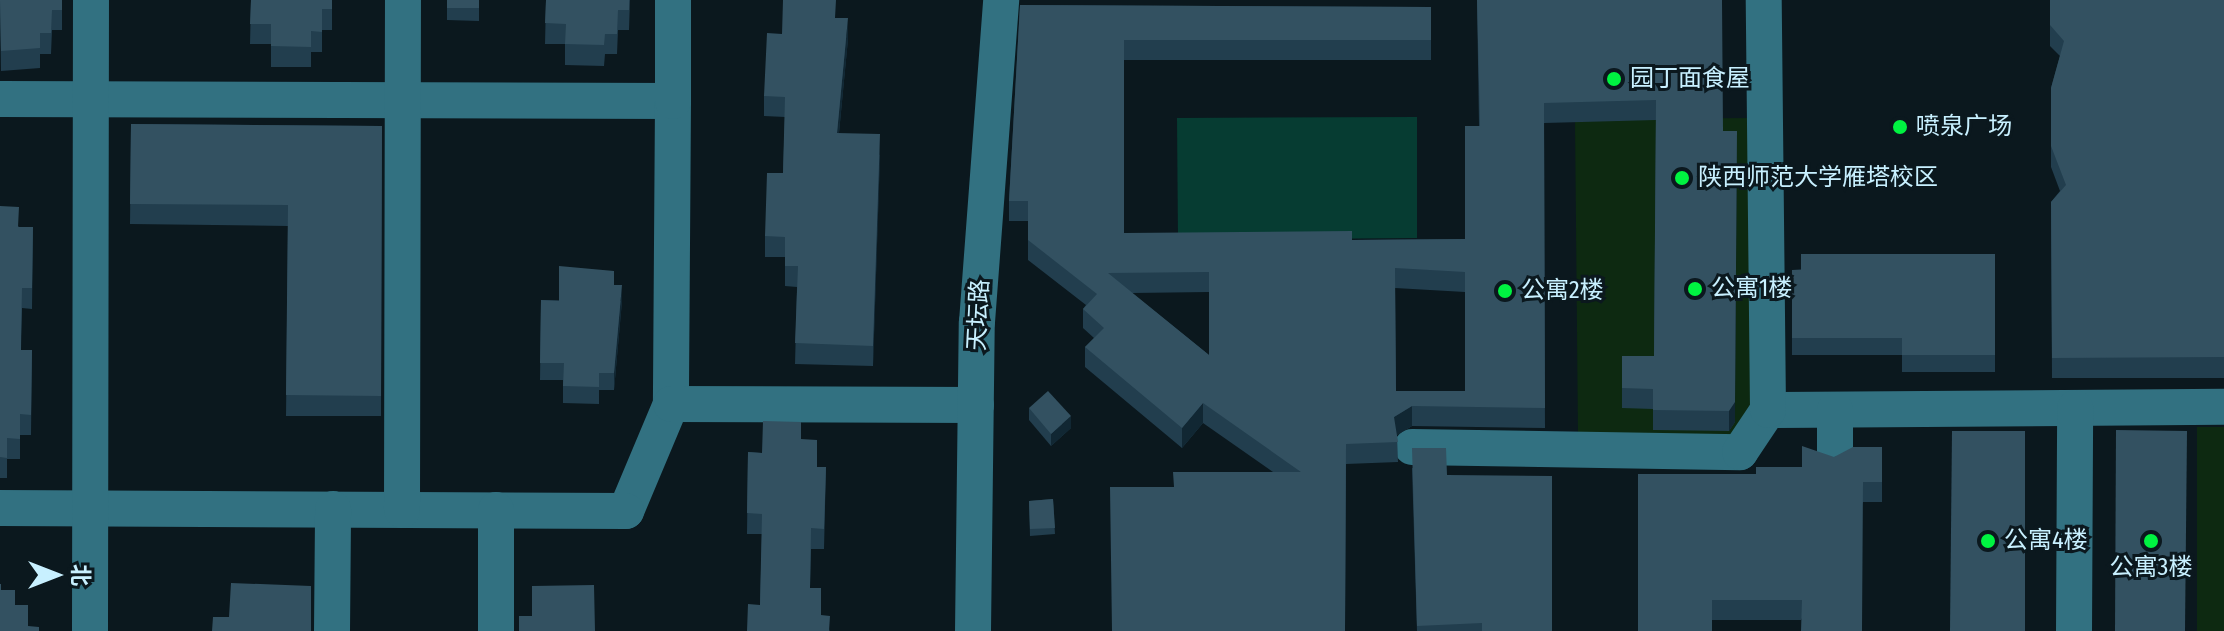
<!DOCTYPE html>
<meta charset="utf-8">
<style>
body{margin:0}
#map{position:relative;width:2224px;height:631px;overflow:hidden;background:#0b181e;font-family:"Fira Sans Condensed","Noto Sans SC",sans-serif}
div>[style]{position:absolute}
.green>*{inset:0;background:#0d2911}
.water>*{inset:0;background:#063c32}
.minor>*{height:36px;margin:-18px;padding:0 18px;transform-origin:18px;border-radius:18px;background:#327181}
.wall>*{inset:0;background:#223e4e}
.shaded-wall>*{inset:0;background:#112733}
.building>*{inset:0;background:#335161}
.dots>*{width:22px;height:22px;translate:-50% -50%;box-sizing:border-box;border:4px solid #0b181e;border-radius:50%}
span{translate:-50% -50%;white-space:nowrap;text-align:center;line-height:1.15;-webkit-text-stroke:6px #0b181e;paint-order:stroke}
.poi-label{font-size:24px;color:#c8f0ff}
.left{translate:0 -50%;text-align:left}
.street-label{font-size:24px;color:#c8f0ff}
.north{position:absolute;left:16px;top:535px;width:80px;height:80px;-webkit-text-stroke:6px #0b181e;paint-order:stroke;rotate:90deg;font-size:22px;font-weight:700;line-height:32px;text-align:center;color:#c8f0ff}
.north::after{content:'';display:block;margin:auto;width:28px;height:36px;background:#c8f0ff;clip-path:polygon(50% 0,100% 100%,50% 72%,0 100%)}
</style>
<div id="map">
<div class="green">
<div style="clip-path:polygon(1757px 118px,1755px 404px,1736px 435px,1578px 434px,1575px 119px)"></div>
<div style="clip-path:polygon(2197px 427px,2224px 427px,2224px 631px,2197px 631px)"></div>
</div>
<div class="water">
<div style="clip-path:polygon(1417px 117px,1417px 238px,1178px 240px,1177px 118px)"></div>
</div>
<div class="minor">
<div style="left:0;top:99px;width:673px;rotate:0.17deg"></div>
<div style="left:673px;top:101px;width:303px;rotate:90.4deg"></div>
<div style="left:671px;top:404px;width:116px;rotate:112.8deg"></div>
<div style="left:626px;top:511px;width:626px;rotate:-179.73deg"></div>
<div style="left:673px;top:101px;width:101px;rotate:-90deg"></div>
<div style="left:671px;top:404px;width:305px;rotate:0.2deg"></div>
<div style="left:1768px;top:410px;width:456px;rotate:-0.4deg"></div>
<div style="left:1412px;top:447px;width:328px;rotate:0.9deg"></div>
<div style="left:1740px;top:452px;width:50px;rotate:-56.3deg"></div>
<div style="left:1768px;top:410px;width:410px;rotate:-90.6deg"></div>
<div style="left:1835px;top:456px;width:46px;rotate:-90deg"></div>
<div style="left:402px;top:510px;width:510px;rotate:-89.89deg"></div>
<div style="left:90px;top:631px;width:631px;rotate:-89.91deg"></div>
<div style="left:332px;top:631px;width:122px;rotate:-89.5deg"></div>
<div style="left:496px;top:631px;width:121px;rotate:-90deg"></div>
<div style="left:973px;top:631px;width:309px;rotate:-89.3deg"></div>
<div style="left:977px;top:322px;width:323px;rotate:-85.7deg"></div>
<div style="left:2074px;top:631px;width:223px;rotate:-89.7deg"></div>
</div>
<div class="wall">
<div style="clip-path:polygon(0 0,62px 0,62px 30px,52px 30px,51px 54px,40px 54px,40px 68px,1px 71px)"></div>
<div style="clip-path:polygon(251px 0,332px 0,332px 30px,322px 30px,322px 52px,311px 52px,311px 67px,271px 67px,271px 44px,250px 44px)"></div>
<div style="clip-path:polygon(447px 0,479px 0,479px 21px,447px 20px)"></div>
<div style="clip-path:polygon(546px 0,630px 0,629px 30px,618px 30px,617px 54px,605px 54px,604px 66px,565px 65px,565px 44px,545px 44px)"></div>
<div style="clip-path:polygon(evenodd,1477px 0,1723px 131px,1735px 422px,1729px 431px,1653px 430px,1653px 409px,1622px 408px,1622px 356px,1654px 356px,1656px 120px,1544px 123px,1545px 428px,1412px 426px,1397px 435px,1398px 462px,1346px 464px,1345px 631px,1173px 487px,1273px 472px,1203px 423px,1182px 448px,1085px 367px,1085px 347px,1094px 338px,1083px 328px,1083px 309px,1086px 305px,1028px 260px,1028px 221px,1009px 221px,1009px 201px,1020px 5px,1431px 7px,1431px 60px,1124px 60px,1124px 233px,1352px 240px,1465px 239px,1479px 126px,1477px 0,1395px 288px,1465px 292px,1465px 391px,1396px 391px,1395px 288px,1477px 0,1209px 292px,1209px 355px,1132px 293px,1209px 292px)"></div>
<div style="clip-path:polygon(2050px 0,2224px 0,2224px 378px,2052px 378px,2051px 202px,2060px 191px,2051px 167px,2051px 88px,2060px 56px,2050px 46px)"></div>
<div style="clip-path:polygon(836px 18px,848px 39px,839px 133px,880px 155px,873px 366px,795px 364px,797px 287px,785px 286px,785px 257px,765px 257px,765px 236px,783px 173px,785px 117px,764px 116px,764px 96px,782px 34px)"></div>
<div style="clip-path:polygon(131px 124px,382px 126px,381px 416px,286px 416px,288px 226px,130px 224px)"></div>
<div style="clip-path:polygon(0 206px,19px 227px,33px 227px,32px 309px,22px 308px,21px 350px,32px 350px,31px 435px,20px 435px,20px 459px,7px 459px,7px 478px,0 478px)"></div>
<div style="clip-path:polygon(1995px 254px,1995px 372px,1902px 372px,1902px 355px,1792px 355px,1792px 270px)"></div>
<div style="clip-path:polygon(541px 300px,622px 301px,614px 390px,599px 390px,599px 404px,563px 403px,563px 380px,540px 380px)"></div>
<div style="clip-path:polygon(1029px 408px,1071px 428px,1051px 446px,1029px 420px)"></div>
<div style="clip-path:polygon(801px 439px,817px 467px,826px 467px,824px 549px,811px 549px,810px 588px,821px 615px,830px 631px,760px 605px,762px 534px,747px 534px,748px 452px,762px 453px)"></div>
<div style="clip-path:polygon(1882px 447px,1882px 502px,1863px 502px,1801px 620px,1712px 620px,1638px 631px,1756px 474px,1802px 467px,1834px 457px)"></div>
<div style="clip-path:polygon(1412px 468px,1447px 475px,1552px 631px,1417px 631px)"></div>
<div style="clip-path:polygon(1053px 499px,1055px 534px,1030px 536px,1029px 501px)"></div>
</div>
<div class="shaded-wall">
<div style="clip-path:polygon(848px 18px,848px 39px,837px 153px,837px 133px)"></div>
<div style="clip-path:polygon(1737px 131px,1735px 422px,1729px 431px,1729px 411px)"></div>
<div style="clip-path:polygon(880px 134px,880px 155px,873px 366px,873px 346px)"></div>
<div style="clip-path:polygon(622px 285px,622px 301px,614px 390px,614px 373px)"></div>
<div style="clip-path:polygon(1203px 403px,1203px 423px,1182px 448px,1182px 428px)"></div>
<div style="clip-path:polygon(1412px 406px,1412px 426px,1394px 437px,1394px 417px)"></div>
<div style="clip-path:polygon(1071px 416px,1071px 428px,1051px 446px,1051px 434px)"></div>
</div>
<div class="building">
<div style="clip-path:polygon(0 0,62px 0,62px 10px,52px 10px,51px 33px,40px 33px,40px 48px,1px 51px)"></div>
<div style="clip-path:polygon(251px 0,332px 0,332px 9px,322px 9px,322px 32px,311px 31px,311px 47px,271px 46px,271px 24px,250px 24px)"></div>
<div style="clip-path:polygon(447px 0,479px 0,479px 8px,447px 8px)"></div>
<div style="clip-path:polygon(546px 0,629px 0,629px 10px,618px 10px,617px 34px,605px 34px,604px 45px,565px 44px,566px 24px,545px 23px)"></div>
<div style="clip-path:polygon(783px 0,836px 0,835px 18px,848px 18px,837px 133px,880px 134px,873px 346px,795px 343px,798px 266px,785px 266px,785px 237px,765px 236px,767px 173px,783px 173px,785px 97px,764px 96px,767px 33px,782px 34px)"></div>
<div style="clip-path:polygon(evenodd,1477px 0,1722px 0,1723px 131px,1737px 131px,1735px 402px,1729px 411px,1653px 410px,1653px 389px,1622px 388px,1622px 356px,1654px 356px,1656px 100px,1544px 103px,1545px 408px,1412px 406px,1394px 417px,1398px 442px,1346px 444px,1345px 631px,1112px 631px,1110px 487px,1174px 487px,1173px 472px,1301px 472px,1203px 403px,1182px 428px,1085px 347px,1104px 328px,1083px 309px,1097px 294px,1028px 240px,1028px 201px,1009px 201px,1020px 5px,1431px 7px,1431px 40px,1124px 40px,1124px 233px,1352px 231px,1352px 240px,1465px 239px,1465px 126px,1480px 126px,1477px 0,1395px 268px,1465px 272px,1465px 391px,1396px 391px,1395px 268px,1477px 0,1209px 272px,1209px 355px,1108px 273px,1209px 272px)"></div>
<div style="clip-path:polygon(2050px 0,2224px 0,2224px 357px,2052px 358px,2051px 202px,2066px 185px,2051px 146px,2051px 88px,2064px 41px,2050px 25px)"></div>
<div style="clip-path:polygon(131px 124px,382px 126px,381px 396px,286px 395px,288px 205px,130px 204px)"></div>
<div style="clip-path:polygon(0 206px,19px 207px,18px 227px,33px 227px,32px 288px,22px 288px,21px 337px,21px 350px,32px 350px,31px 415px,20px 414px,20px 439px,7px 438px,7px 458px,0 457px)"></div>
<div style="clip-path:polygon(1801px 254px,1995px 254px,1995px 355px,1902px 355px,1902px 338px,1792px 338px,1792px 270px,1801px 270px)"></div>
<div style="clip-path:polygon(559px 266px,614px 271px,614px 285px,622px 285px,614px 373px,599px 373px,599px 387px,563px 386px,564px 363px,540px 363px,541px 300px,559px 301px)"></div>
<div style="clip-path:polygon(1048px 391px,1071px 416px,1051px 434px,1029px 408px)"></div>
<div style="clip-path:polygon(763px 421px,801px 422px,801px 439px,817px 440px,817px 467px,826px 467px,824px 529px,811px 528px,810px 588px,821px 588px,821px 615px,830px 616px,829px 631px,747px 631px,748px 604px,760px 605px,762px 514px,747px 513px,748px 452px,762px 453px)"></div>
<div style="clip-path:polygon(2116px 430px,2187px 431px,2185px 631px,2115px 631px)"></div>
<div style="clip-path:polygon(1952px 431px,2025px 431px,2025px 631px,1950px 631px)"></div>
<div style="clip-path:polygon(1802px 446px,1834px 457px,1853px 447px,1882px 447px,1882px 482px,1863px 482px,1862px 631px,1801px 631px,1802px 600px,1712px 600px,1712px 631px,1638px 631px,1638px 474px,1756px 474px,1756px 467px,1802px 467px)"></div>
<div style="clip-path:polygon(1412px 448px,1446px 448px,1447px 475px,1552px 476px,1552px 631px,1482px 631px,1482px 623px,1417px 626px)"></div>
<div style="clip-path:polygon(1053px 499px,1055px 528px,1030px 529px,1029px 501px)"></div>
<div style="clip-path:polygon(231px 583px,311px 586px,311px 631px,212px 631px,213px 617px,229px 617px)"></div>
<div style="clip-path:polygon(0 584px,1px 584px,1px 590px,15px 590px,15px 605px,28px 605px,28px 626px,39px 627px,39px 631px,0 631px)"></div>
<div style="clip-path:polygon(594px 585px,595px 631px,519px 631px,519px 616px,532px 616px,532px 586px)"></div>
</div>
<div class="dots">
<div style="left:1614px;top:79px;background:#00f341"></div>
<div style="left:1900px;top:127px;background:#00f341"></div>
<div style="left:1682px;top:178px;background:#00f341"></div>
<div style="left:1695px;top:289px;background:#00f341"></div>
<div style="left:1505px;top:291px;background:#00f341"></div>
<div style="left:1988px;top:541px;background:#00f341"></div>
<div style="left:2151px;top:541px;background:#00f341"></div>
</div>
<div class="poi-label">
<span class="left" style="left:1630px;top:79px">园丁面食屋</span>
<span class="left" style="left:1916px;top:127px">喷泉广场</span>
<span class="left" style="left:1698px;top:178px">陕西师范大学雁塔校区</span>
<span class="left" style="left:1711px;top:289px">公寓1楼</span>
<span class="left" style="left:1521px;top:291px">公寓2楼</span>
<span class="left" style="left:2004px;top:541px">公寓4楼</span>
<span style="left:2151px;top:568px">公寓3楼</span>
</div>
<div class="street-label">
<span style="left:979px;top:315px;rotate:-87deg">天坛路</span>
</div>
<div class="north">北</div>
</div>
